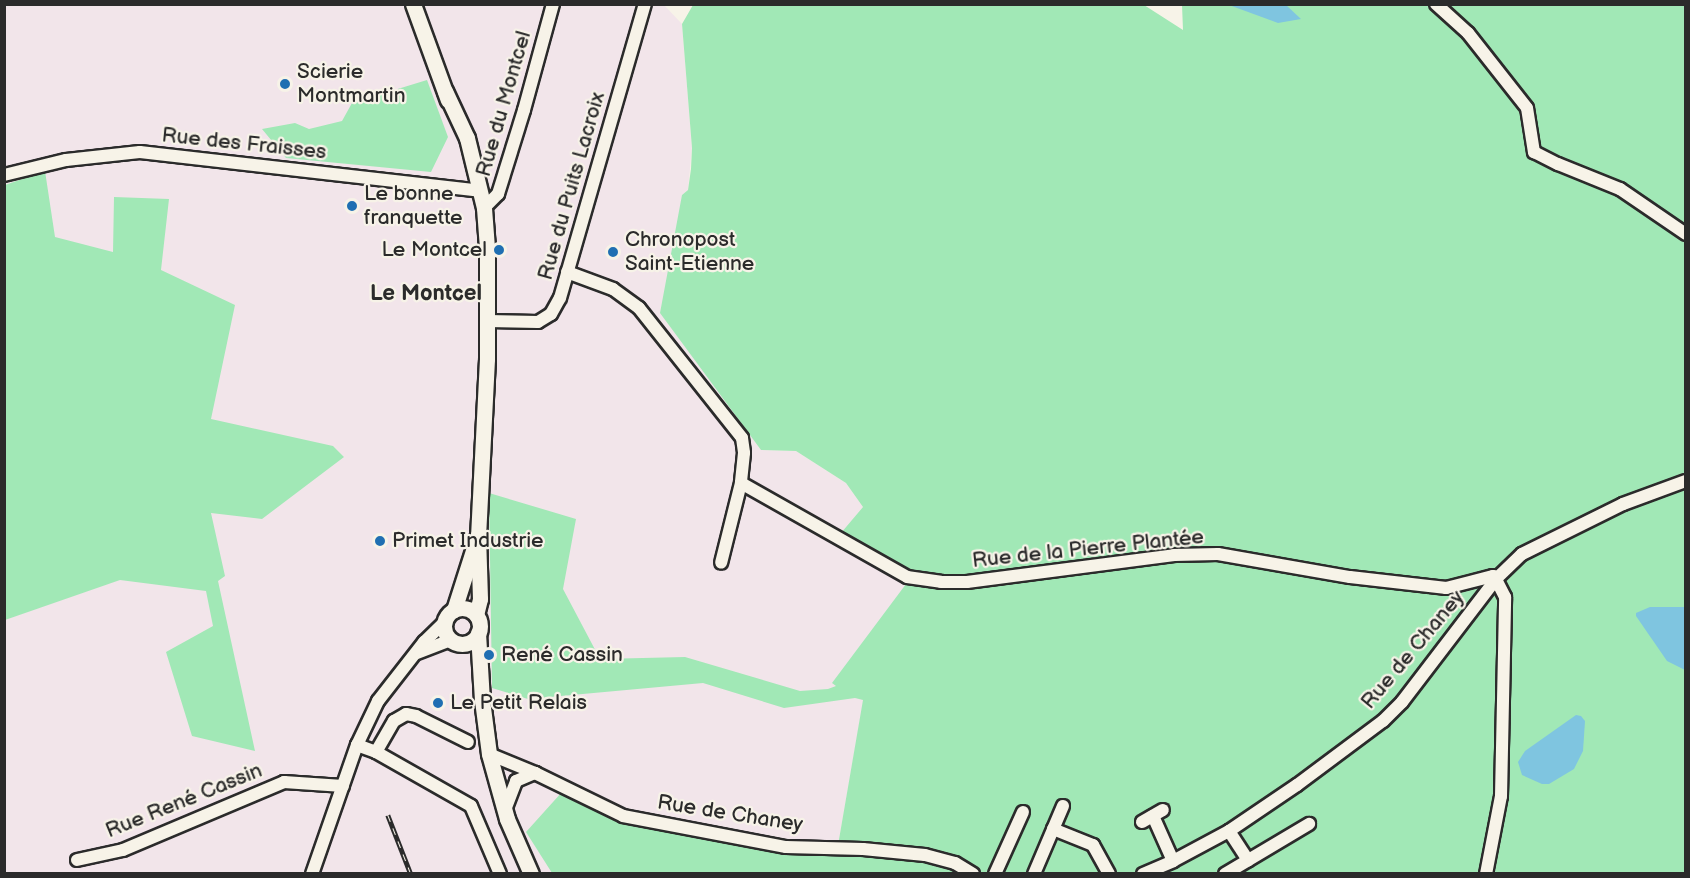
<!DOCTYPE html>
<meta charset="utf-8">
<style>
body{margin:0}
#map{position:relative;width:1690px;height:878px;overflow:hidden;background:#f7f3e8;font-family:"Balsamiq Sans",sans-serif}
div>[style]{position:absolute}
.built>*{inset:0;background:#f2e5ea}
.green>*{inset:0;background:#a1e8b6}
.water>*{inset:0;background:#7fc5e0}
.roads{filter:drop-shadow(2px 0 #2b2b2b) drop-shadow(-2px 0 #2b2b2b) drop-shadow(0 2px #2b2b2b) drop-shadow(0 -2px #2b2b2b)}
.minor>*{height:12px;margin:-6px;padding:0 6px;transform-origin:6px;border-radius:6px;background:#f7f3e8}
.major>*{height:15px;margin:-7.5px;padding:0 7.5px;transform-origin:7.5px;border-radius:7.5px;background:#f7f3e8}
.major>.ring{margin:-7.5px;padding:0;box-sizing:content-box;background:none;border:15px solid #f7f3e8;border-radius:50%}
.rail>*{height:4.5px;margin-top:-2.25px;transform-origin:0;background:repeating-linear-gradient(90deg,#f7f3e8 0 7px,#2b2b2b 0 14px);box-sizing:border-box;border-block:2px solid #2b2b2b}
.dots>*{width:16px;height:16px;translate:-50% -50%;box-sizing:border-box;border:3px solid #f7f3e8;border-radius:50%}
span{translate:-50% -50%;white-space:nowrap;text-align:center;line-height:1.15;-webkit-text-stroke:4.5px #f7f3e8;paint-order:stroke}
.poi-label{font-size:21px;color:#2b2b2b}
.left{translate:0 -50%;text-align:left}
.right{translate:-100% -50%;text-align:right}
.street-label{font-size:21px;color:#2b2b2b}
.neighbourhood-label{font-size:22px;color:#2b2b2b;font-weight:700}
.frame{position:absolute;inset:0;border:6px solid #2b2b2b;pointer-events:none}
</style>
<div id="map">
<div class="built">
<div style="clip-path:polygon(5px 5px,664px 5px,682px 24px,692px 148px,688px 190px,682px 195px,761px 450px,796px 451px,846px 483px,863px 507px,842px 533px,913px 576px,833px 683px,864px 697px,837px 851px,553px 873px,5px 873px)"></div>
</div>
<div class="green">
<div style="clip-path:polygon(693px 5px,1144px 5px,1183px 30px,1182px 5px,1685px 5px,1685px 873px,552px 873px,526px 832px,562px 792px,615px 818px,837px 851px,863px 700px,855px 698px,784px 708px,703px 683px,528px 699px,492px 688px,489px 493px,576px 519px,563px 589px,600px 659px,685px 657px,800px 691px,828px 689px,836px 686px,832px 683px,912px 576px,841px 533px,863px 507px,846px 483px,796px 451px,761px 450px,660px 313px,682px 195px,688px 190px,691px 169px,692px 148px,682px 24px)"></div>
<div style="clip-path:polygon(427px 80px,448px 137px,431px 172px,286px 158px,262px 129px,295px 123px,309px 129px,342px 121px,352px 103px)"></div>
<div style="clip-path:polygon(45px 171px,55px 237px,113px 252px,114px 197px,169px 199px,161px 270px,235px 305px,211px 419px,333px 446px,344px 457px,262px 519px,211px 513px,225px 576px,218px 581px,255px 751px,192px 736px,166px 652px,213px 626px,206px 591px,120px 580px,5px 620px,5px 185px)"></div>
</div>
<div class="water">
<div style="clip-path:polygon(1229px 5px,1286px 5px,1301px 19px,1278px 23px)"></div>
<div style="clip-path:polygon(1650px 607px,1685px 607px,1685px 670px,1667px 661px,1636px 616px,1636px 613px)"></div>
<div style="clip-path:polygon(1576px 715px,1581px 716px,1585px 721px,1583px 751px,1574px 769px,1549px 784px,1542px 784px,1522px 775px,1518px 762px,1525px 751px)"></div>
</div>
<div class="roads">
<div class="minor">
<div style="left:1436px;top:4px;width:43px;rotate:42.2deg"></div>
<div style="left:1468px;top:33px;width:95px;rotate:51.8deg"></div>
<div style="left:1527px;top:108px;width:45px;rotate:81deg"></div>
<div style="left:1534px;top:152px;width:27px;rotate:27deg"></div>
<div style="left:1558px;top:164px;width:67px;rotate:22deg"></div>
<div style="left:1620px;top:189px;width:80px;rotate:34.3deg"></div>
<div style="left:4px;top:175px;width:64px;rotate:-13.6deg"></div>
<div style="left:66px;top:160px;width:74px;rotate:-6.2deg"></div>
<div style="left:140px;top:152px;width:342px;rotate:6.5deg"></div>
<div style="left:484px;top:208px;width:20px;rotate:-45deg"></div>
<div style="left:498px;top:194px;width:88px;rotate:-72.8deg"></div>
<div style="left:524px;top:110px;width:110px;rotate:-74.7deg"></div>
<div style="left:567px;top:272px;width:49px;rotate:20.3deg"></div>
<div style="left:613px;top:289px;width:32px;rotate:36deg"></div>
<div style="left:639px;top:308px;width:166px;rotate:51.6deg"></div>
<div style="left:742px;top:438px;width:15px;rotate:82deg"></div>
<div style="left:744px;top:453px;width:30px;rotate:96deg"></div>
<div style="left:741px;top:483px;width:82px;rotate:104deg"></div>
<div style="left:488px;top:321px;width:50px;rotate:1.1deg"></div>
<div style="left:538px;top:322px;width:15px;rotate:-32deg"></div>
<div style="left:551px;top:314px;width:18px;rotate:-61deg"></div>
<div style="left:560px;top:298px;width:306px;rotate:-73.9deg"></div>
<div style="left:741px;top:483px;width:191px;rotate:29.5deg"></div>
<div style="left:907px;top:577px;width:34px;rotate:8deg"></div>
<div style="left:941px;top:582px;width:26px"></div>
<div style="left:967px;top:582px;width:209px;rotate:-7.4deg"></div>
<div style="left:1174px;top:555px;width:44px;rotate:-1.3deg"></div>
<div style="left:1218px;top:554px;width:134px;rotate:9.9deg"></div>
<div style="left:1350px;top:577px;width:97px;rotate:6.5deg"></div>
<div style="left:1446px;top:588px;width:49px;rotate:-14.3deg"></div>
<div style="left:1493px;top:576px;width:4px;rotate:45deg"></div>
<div style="left:417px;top:653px;width:36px;rotate:-21deg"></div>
<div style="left:357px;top:745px;width:20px;rotate:20deg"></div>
<div style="left:376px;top:752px;width:36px;rotate:-60deg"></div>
<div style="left:394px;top:721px;width:14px;rotate:-30deg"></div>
<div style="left:406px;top:714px;width:10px;rotate:11deg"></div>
<div style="left:416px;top:716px;width:58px;rotate:26.6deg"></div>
<div style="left:376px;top:752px;width:109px;rotate:29.6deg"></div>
<div style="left:471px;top:806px;width:74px;rotate:66.9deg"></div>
<div style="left:489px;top:754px;width:50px;rotate:22.4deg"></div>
<div style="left:535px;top:773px;width:98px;rotate:26deg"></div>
<div style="left:623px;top:816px;width:166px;rotate:10.8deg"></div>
<div style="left:786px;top:847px;width:77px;rotate:1.5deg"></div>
<div style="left:863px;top:849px;width:62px;rotate:5.5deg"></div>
<div style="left:925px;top:855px;width:31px;rotate:15deg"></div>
<div style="left:955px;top:863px;width:21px;rotate:31deg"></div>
<div style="left:505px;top:810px;width:31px;rotate:-69deg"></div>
<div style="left:516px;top:781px;width:21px;rotate:-23deg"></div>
<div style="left:1153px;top:816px;width:49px;rotate:66deg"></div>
<div style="left:1142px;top:822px;width:24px;rotate:-30deg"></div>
<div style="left:1053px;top:829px;width:43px;rotate:21.8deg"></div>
<div style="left:1093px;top:845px;width:33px;rotate:61deg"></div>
<div style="left:1229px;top:831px;width:35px;rotate:57deg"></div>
<div style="left:77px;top:860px;width:47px;rotate:-12.3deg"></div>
<div style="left:123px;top:850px;width:175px;rotate:-22.9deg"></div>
<div style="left:284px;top:782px;width:59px;rotate:3.9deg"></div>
<div style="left:312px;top:874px;width:137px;rotate:-70.8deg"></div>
<div style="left:357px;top:745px;width:49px;rotate:-64.5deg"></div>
<div style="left:378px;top:701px;width:75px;rotate:-52.1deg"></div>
<div style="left:424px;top:642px;width:29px;rotate:-44deg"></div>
<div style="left:995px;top:874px;width:68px;rotate:-65.7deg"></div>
<div style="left:1034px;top:874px;width:74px;rotate:-66.9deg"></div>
<div style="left:1143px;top:874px;width:33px;rotate:-23deg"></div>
<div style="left:1173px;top:861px;width:64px;rotate:-28.2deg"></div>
<div style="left:1229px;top:831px;width:82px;rotate:-34.1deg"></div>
<div style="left:1297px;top:785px;width:107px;rotate:-36.7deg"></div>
<div style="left:1383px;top:721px;width:27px;rotate:-45deg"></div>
<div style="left:1402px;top:702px;width:155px;rotate:-52.6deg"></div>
<div style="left:1496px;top:579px;width:36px;rotate:-44deg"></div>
<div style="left:1522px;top:554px;width:113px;rotate:-26.3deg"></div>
<div style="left:1623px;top:504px;width:67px;rotate:-20.1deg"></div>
<div style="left:1225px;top:874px;width:98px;rotate:-30.8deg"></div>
<div style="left:1486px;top:874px;width:79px;rotate:-79.1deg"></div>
<div style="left:1501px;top:796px;width:199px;rotate:-88.8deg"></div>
<div style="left:1505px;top:597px;width:20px;rotate:-117deg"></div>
</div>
<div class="major">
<div style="left:413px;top:4px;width:102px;rotate:70deg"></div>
<div style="left:445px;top:91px;width:52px;rotate:64.9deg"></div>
<div style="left:467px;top:138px;width:72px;rotate:76.3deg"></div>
<div style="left:484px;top:208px;width:40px;rotate:85.7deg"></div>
<div style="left:487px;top:248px;width:111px;rotate:90deg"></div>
<div style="left:487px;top:359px;width:176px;rotate:92.9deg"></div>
<div style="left:478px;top:535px;width:64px;rotate:88.2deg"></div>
<div style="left:480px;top:599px;width:16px;rotate:104deg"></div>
<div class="ring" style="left:444px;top:608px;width:21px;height:21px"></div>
<div style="left:454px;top:610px;width:76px;rotate:-72.3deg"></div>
<div style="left:478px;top:633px;width:67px;rotate:86.6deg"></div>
<div style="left:482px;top:700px;width:54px;rotate:82.6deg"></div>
<div style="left:489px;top:754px;width:67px;rotate:74.5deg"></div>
<div style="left:507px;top:819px;width:60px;rotate:66.4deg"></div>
</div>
</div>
<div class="rail">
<div style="left:388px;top:815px;width:63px;rotate:68.7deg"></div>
</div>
<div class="dots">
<div style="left:285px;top:84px;background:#1f6fb2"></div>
<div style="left:352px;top:206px;background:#1f6fb2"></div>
<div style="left:499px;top:250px;background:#1f6fb2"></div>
<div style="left:613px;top:252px;background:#1f6fb2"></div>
<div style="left:380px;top:541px;background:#1f6fb2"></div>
<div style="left:489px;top:655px;background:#1f6fb2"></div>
<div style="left:438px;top:703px;background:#1f6fb2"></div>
</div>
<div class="poi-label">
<span class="left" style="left:297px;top:84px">Scierie<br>Montmartin</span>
<span class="left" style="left:364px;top:206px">Le bonne<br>franquette</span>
<span class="left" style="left:625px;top:252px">Chronopost<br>Saint-Etienne</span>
<span class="right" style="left:487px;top:250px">Le Montcel</span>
<span class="left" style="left:392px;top:541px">Primet Industrie</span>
<span class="left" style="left:501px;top:655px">René Cassin</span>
<span class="left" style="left:450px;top:703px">Le Petit Relais</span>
</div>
<div class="street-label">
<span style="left:504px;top:104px;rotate:-74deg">Rue du Montcel</span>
<span style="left:244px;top:144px;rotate:6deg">Rue des Fraisses</span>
<span style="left:572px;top:186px;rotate:-74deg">Rue du Puits Lacroix</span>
<span style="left:1088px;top:549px;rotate:-6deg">Rue de la Pierre Plantée</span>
<span style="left:1413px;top:650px;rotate:-50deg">Rue de Chaney</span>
<span style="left:184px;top:801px;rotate:-22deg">Rue René Cassin</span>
<span style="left:730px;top:814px;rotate:9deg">Rue de Chaney</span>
</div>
<div class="neighbourhood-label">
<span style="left:426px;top:294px">Le Montcel</span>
</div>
<div class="frame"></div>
</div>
